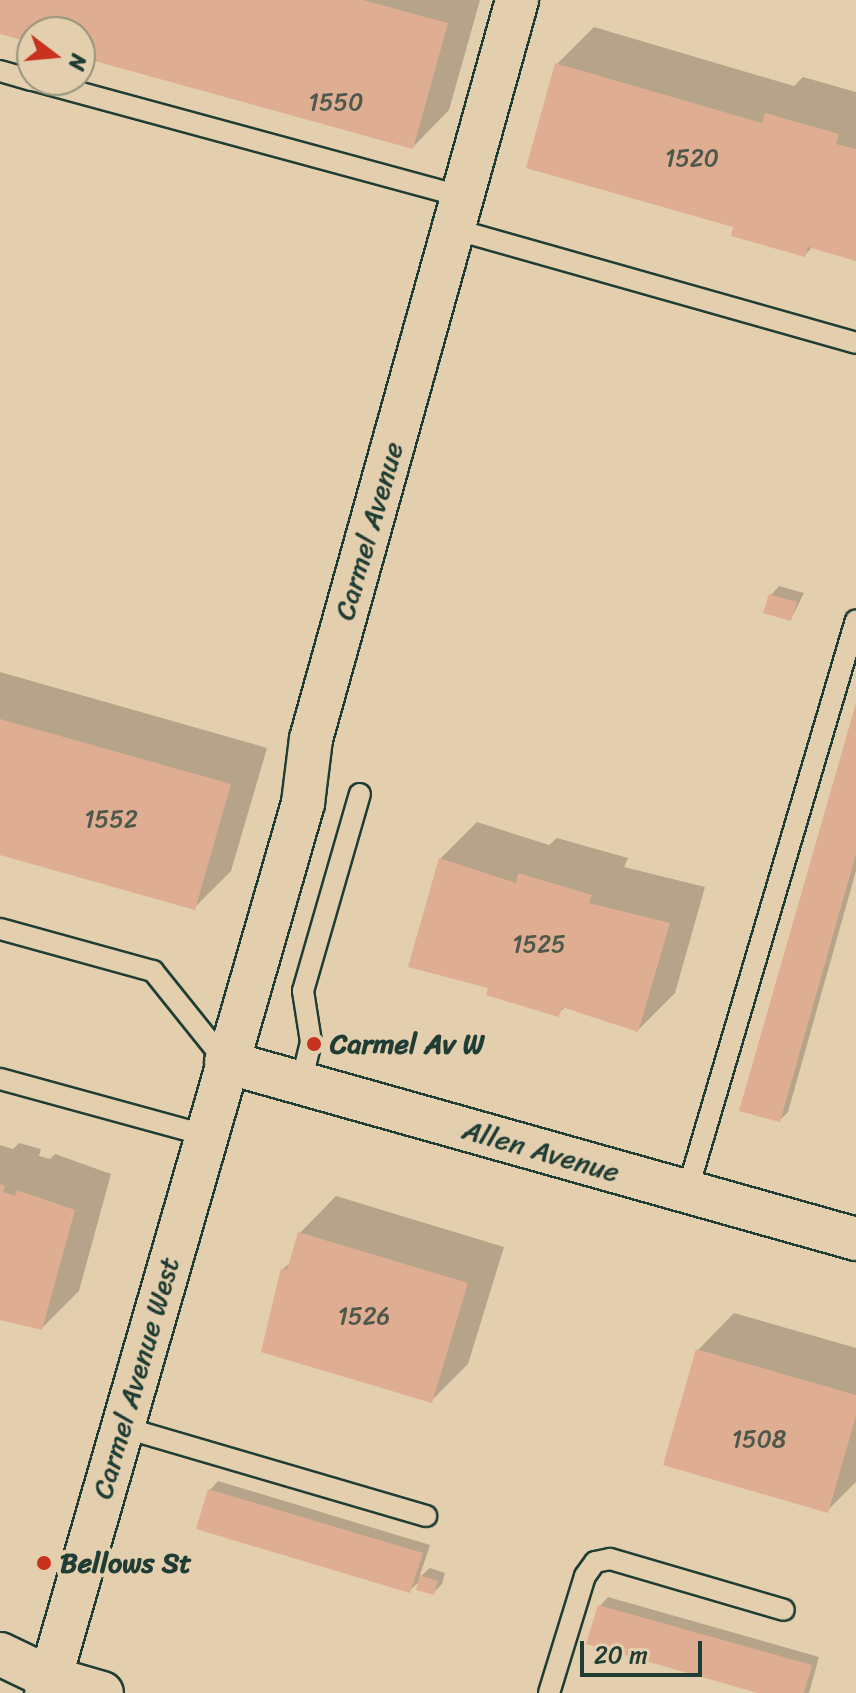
<!DOCTYPE html>
<style>
body{margin:0}
#map{position:relative;width:856px;height:1693px;overflow:hidden;background:#e3cead;font-family:Sriracha,sans-serif}
div>[style]{position:absolute}
.shadow>*{inset:0;background:#0003}
.building>*{inset:0;background:#dfad91}
.roads{filter:drop-shadow(2px 0 #1f3d34) drop-shadow(-2px 0 #1f3d34) drop-shadow(0 2px #1f3d34) drop-shadow(0 -2px #1f3d34)}
.service>*{height:20px;margin:-10px;padding:0 10px;transform-origin:10px;border-radius:10px;background:#e3cead}
.minor>*{height:42px;margin:-21px;padding:0 21px;transform-origin:21px;border-radius:21px;background:#e3cead}
.dots>*{width:22px;height:22px;translate:-50% -50%;box-sizing:border-box;border:4px solid #e3cead;border-radius:50%}
span{translate:-50% -50%;white-space:nowrap;text-align:center;line-height:1.15;-webkit-text-stroke:8px #e3cead;paint-order:stroke}
.number-label{font-size:24px;color:#4f594b}
.number-label span{-webkit-text-stroke-width:0}
.street-label{font-size:28px;color:#1f3d34}
.poi-label{font-size:28px;color:#1f3d34;font-weight:700}
.left{translate:0 -50%;text-align:left}
.north{position:absolute;left:16px;top:16px;width:80px;height:80px;box-sizing:border-box;background:#e3cead;border:2px solid #95947d;border-radius:50%;rotate:106deg;font-size:22px;font-weight:700;line-height:32px;text-align:center;color:#1f3d34}
.north::after{content:'';display:block;margin:auto;width:28px;height:36px;background:#c8321e;clip-path:polygon(50% 0,100% 100%,50% 72%,0 100%)}
.scale{position:absolute;left:580px;top:1641px;width:122px;height:36px;box-sizing:border-box;border:4px solid #1f3d34;border-top:0;padding-left:10px;font-size:24px;line-height:28px;white-space:nowrap;color:#1f3d34;-webkit-text-stroke:6px #e3cead;paint-order:stroke}
</style>
<div id="map">
<div class="shadow">
<div style="clip-path:polygon(0 0,480px 0,449px 110px,413px 147px,80px 55px,80px 32px,32px 32px,32px 41px,0 32px)"></div>
<div style="clip-path:polygon(594px 27px,794px 86px,803px 77px,856px 92px,856px 258px,813px 246px,805px 255px,736px 226px,557px 64px)"></div>
<div style="clip-path:polygon(779px 586px,804px 593px,791px 619px,771px 595px)"></div>
<div style="clip-path:polygon(0 672px,267px 748px,231px 871px,194px 908px,0 853px)"></div>
<div style="clip-path:polygon(856px 707px,856px 871px,788px 1112px,780px 1120px)"></div>
<div style="clip-path:polygon(477px 822px,549px 845px,557px 838px,628px 858px,624px 867px,705px 887px,675px 993px,638px 1030px,566px 1006px,558px 1014px,491px 987px,440px 859px)"></div>
<div style="clip-path:polygon(19px 1143px,41px 1149px,39px 1156px,50px 1159px,55px 1154px,111px 1174px,79px 1291px,42px 1328px,0 1318px,0 1145px,13px 1149px)"></div>
<div style="clip-path:polygon(336px 1196px,504px 1247px,468px 1364px,431px 1401px,283px 1269px,292px 1261px,300px 1233px)"></div>
<div style="clip-path:polygon(734px 1313px,856px 1348px,856px 1482px,828px 1510px,698px 1350px)"></div>
<div style="clip-path:polygon(218px 1481px,430px 1545px,419px 1578px,430px 1568px,445px 1573px,442px 1584px,433px 1593px,421px 1580px,410px 1590px,210px 1490px)"></div>
<div style="clip-path:polygon(608px 1597px,819px 1657px,809px 1693px,765px 1693px,600px 1606px)"></div>
</div>
<div class="building">
<div style="clip-path:polygon(0 0,363px 0,448px 23px,413px 149px,80px 57px,80px 32px,32px 32px,32px 43px,0 34px)"></div>
<div style="clip-path:polygon(555px 63px,762px 123px,765px 113px,839px 134px,836px 144px,856px 149px,856px 261px,808px 247px,805px 257px,731px 236px,733px 227px,526px 168px)"></div>
<div style="clip-path:polygon(769px 594px,797px 602px,791px 621px,763px 613px)"></div>
<div style="clip-path:polygon(856px 703px,856px 854px,780px 1122px,739px 1111px)"></div>
<div style="clip-path:polygon(0 719px,231px 784px,195px 910px,0 855px)"></div>
<div style="clip-path:polygon(439px 858px,516px 883px,518px 873px,592px 895px,589px 903px,670px 923px,638px 1032px,562px 1007px,559px 1017px,486px 995px,488px 988px,408px 967px)"></div>
<div style="clip-path:polygon(0 1184px,5px 1186px,3px 1192px,15px 1196px,17px 1190px,75px 1210px,42px 1330px,0 1320px)"></div>
<div style="clip-path:polygon(298px 1232px,468px 1283px,432px 1403px,261px 1352px,281px 1268px,287px 1270px)"></div>
<div style="clip-path:polygon(696px 1349px,856px 1395px,856px 1416px,828px 1513px,663px 1465px)"></div>
<div style="clip-path:polygon(208px 1489px,423px 1553px,410px 1593px,196px 1529px)"></div>
<div style="clip-path:polygon(420px 1575px,438px 1581px,434px 1595px,416px 1590px)"></div>
<div style="clip-path:polygon(598px 1605px,812px 1665px,804px 1693px,758px 1693px,586px 1644px)"></div>
</div>
<div class="roads">
<div class="service">
<div style="left:0;top:71px;width:33px;rotate:16deg"></div>
<div style="left:33px;top:80px;width:446px;rotate:15.2deg"></div>
<div style="left:454px;top:229px;width:418px;rotate:15.8deg"></div>
<div style="left:0;top:929px;width:159px;rotate:15.4deg"></div>
<div style="left:153px;top:971px;width:117px;rotate:51.3deg"></div>
<div style="left:0;top:1079px;width:213px;rotate:15.3deg"></div>
<div style="left:301px;top:1083px;width:42px;rotate:-76.3deg"></div>
<div style="left:311px;top:1042px;width:52px;rotate:-98.9deg"></div>
<div style="left:303px;top:991px;width:205px;rotate:-73.9deg"></div>
<div style="left:687px;top:1192px;width:596px;rotate:-73.54deg"></div>
<div style="left:122px;top:1427px;width:317px;rotate:16.3deg"></div>
<div style="left:549px;top:1693px;width:122px;rotate:-72.9deg"></div>
<div style="left:585px;top:1576px;width:17px;rotate:-54deg"></div>
<div style="left:595px;top:1562px;width:15px;rotate:-11deg"></div>
<div style="left:610px;top:1559px;width:181px;rotate:16.3deg"></div>
</div>
<div class="minor">
<div style="left:226px;top:1062px;width:654px;rotate:15.69deg"></div>
<div style="left:0;top:1654px;width:55px;rotate:25.6deg"></div>
<div style="left:50px;top:1678px;width:54px;rotate:16.1deg"></div>
<div style="left:46px;top:1693px;width:926px;rotate:-73.89deg"></div>
<div style="left:303px;top:803px;width:64px;rotate:-82.9deg"></div>
<div style="left:311px;top:739px;width:767px;rotate:-74.42deg"></div>
</div>
</div>
<div class="dots">
<div style="left:314px;top:1044px;background:#c8321e"></div>
<div style="left:44px;top:1563px;background:#c8321e"></div>
</div>
<div class="number-label">
<span style="left:336px;top:103px">1550</span>
<span style="left:692px;top:159px">1520</span>
<span style="left:111px;top:820px">1552</span>
<span style="left:539px;top:945px">1525</span>
<span style="left:364px;top:1317px">1526</span>
<span style="left:759px;top:1440px">1508</span>
</div>
<div class="street-label">
<span style="left:369px;top:531px;rotate:-74deg">Carmel Avenue</span>
<span style="left:541px;top:1151px;rotate:16deg">Allen Avenue</span>
<span style="left:136px;top:1378px;rotate:-74deg">Carmel Avenue West</span>
</div>
<div class="poi-label">
<span class="left" style="left:330px;top:1044px">Carmel Av W</span>
<span class="left" style="left:60px;top:1563px">Bellows St</span>
</div>
<div class="north">N</div>
<div class="scale">20 m</div>
</div>
